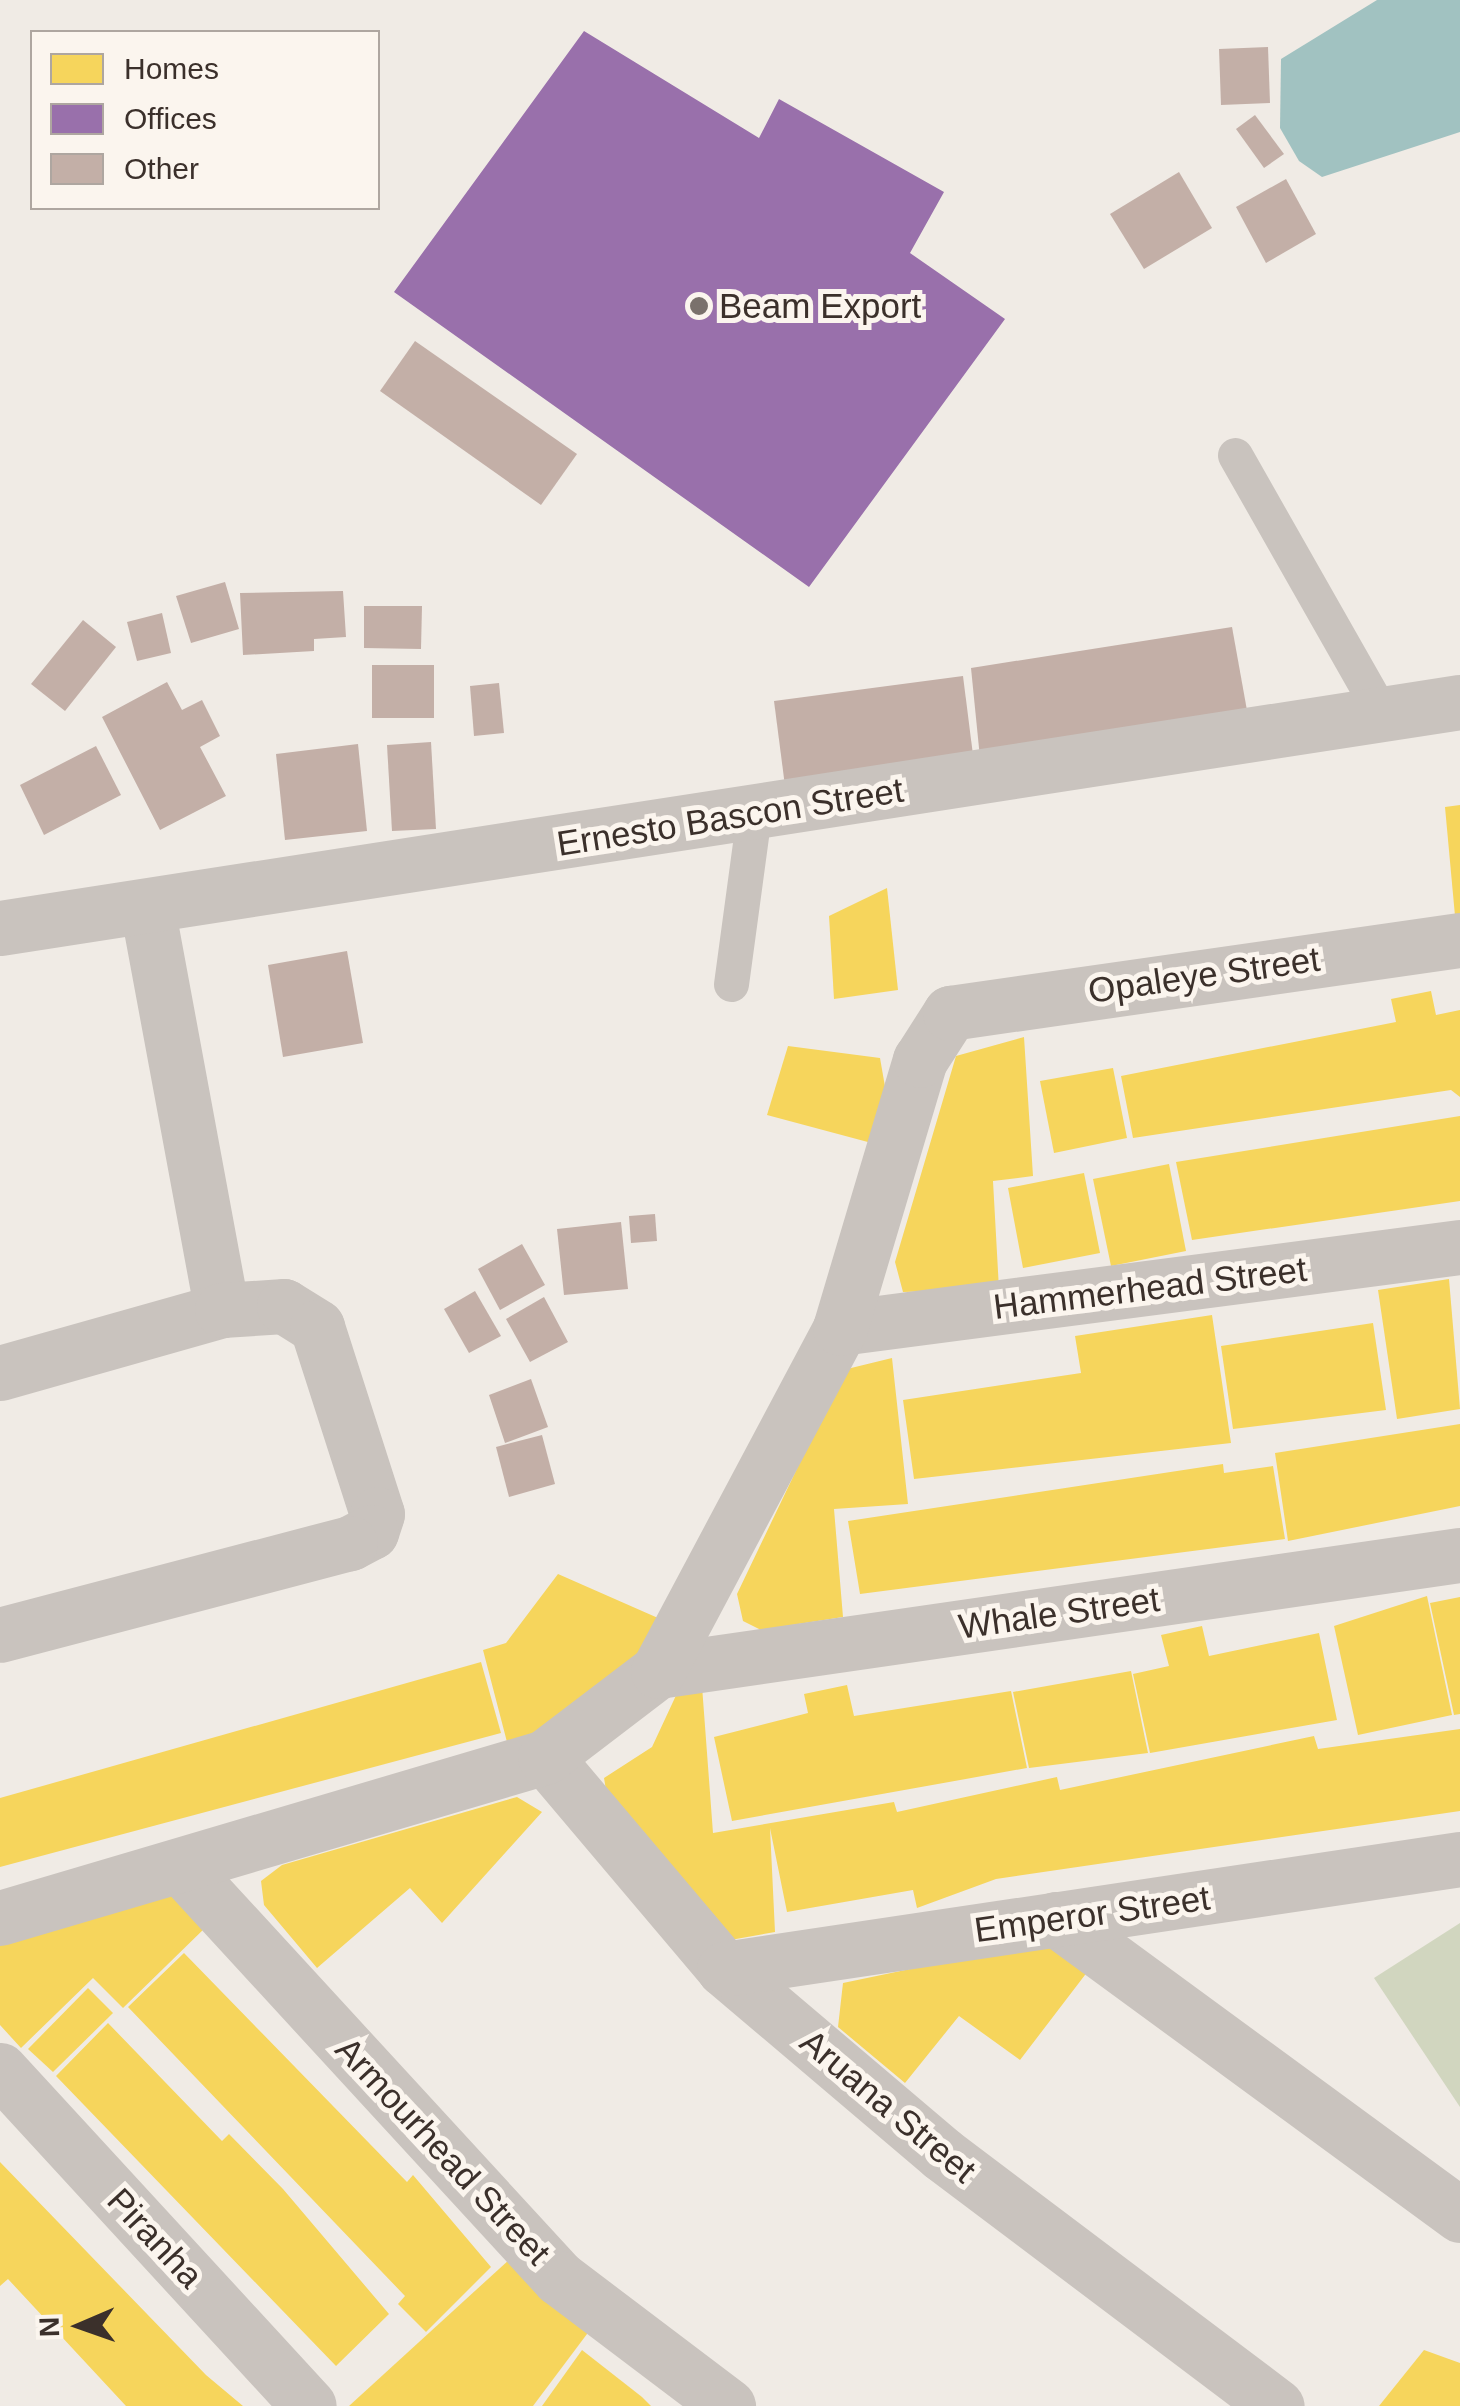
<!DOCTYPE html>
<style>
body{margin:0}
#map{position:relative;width:1460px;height:2406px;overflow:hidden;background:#f0ebe5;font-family:Arial,sans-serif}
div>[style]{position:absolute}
.green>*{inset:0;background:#d1d6bf}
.water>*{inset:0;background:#a1c2c1}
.homes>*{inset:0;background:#f6d55c}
.offices>*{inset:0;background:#9970ab}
.building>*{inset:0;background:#c3afa7}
.service>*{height:35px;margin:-17.5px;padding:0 17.5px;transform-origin:17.5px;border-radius:17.5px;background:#c9c3be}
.minor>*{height:55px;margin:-27.5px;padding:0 27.5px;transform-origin:27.5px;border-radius:27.5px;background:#c9c3be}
.tertiary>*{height:55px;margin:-27.5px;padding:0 27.5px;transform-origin:27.5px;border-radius:27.5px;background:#c9c3be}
.dots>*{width:28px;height:28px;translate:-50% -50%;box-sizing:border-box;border:5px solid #fbf5ee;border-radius:50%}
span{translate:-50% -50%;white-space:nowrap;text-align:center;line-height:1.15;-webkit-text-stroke:10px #fbf5ee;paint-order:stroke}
.poi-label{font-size:35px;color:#3b302b}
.left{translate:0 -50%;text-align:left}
.street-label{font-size:35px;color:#3b302b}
.legend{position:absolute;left:30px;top:30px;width:350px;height:180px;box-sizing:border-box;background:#fbf5ee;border:2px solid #aea6a0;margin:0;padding:12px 18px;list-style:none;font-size:30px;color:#3b302b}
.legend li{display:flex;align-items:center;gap:20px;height:50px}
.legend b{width:50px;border:2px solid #aea6a0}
.north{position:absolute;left:30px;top:2276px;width:100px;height:100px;-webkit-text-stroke:8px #fbf5ee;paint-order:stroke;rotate:268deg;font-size:28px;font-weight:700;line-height:40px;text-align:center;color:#3b302b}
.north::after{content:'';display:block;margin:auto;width:35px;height:45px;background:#3b302b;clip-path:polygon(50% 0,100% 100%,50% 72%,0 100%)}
</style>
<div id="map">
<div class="green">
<div style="clip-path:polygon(1460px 1923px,1460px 2107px,1374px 1978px)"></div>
</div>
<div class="water">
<div style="clip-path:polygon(1377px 0,1460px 0,1460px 132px,1322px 177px,1299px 161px,1280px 128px,1281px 59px)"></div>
</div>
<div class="homes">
<div style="clip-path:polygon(1460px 805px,1460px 915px,1455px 916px,1445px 807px)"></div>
<div style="clip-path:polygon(887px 888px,898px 990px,834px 999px,829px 916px)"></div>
<div style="clip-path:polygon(1431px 991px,1436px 1015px,1460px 1010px,1460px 1097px,1451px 1090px,1133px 1138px,1121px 1076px,1396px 1022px,1391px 999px)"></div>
<div style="clip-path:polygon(1024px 1037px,1033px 1176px,993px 1181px,999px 1289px,903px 1292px,895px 1262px,956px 1056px)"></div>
<div style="clip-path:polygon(788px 1046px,880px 1058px,891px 1121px,879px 1145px,767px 1115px)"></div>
<div style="clip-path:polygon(1113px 1068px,1127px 1138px,1054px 1153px,1040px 1081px)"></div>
<div style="clip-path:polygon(1460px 1116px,1460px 1201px,1192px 1240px,1176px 1162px)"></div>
<div style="clip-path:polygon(1169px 1164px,1186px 1251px,1111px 1266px,1093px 1179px)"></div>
<div style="clip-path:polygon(1084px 1173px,1100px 1253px,1023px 1268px,1008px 1188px)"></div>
<div style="clip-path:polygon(1449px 1279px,1460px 1409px,1397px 1419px,1378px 1290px)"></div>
<div style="clip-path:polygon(1212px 1315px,1231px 1443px,914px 1479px,903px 1400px,1081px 1373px,1075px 1336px)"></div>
<div style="clip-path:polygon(1373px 1323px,1386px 1410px,1233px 1429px,1221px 1346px)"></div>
<div style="clip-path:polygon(892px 1358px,908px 1504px,834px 1509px,843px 1617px,761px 1630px,743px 1621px,737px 1594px,837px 1385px,847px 1369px)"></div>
<div style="clip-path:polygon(1460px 1424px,1460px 1506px,1288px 1541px,1275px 1453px)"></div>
<div style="clip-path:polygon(1223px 1464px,1224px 1473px,1273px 1466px,1285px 1539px,860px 1594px,848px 1521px)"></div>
<div style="clip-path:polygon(558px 1574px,658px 1618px,640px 1657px,539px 1733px,507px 1742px,483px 1650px,506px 1643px)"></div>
<div style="clip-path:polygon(1427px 1596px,1452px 1715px,1358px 1735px,1334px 1626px)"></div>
<div style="clip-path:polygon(1460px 1597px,1460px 1714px,1454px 1715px,1430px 1603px)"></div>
<div style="clip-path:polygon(1202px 1626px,1209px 1656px,1319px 1633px,1337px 1720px,1150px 1753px,1133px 1674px,1169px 1666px,1161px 1635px)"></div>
<div style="clip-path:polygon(481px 1662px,501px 1733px,0 1867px,0 1798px)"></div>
<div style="clip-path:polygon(1131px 1671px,1148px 1753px,1029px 1768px,1013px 1692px)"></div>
<div style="clip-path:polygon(847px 1685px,854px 1716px,1011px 1691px,1027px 1768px,732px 1821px,714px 1737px,808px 1713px,804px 1694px)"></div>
<div style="clip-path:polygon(702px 1686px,713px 1833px,894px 1802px,897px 1812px,1057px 1777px,1060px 1790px,1314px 1736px,1318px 1749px,1460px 1729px,1460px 1811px,996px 1879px,917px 1908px,913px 1890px,787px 1912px,770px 1828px,775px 1932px,725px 1941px,608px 1802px,604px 1778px,652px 1747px,679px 1689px)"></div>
<div style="clip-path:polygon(517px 1797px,542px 1812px,442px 1923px,410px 1888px,317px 1968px,264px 1905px,261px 1881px,282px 1865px)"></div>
<div style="clip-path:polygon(174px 1891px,208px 1925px,123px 2008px,93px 1978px,21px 2048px,0 2025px,0 1931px)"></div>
<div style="clip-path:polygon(1054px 1939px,1088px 1971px,1020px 2060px,959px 2016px,905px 2083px,838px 2027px,843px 1983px)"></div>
<div style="clip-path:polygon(184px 1953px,407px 2182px,413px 2175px,491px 2267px,426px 2332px,398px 2304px,405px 2296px,128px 2007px)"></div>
<div style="clip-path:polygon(88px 1988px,113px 2013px,53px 2072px,28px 2049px)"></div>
<div style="clip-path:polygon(108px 2023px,222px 2141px,229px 2134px,283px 2189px,389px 2314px,336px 2366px,56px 2076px)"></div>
<div style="clip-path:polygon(0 2162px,206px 2375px,243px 2406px,126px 2406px,8px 2279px,0 2286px)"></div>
<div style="clip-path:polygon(511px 2258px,590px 2330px,533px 2406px,349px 2406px)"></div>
<div style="clip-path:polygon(582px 2350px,642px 2397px,651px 2406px,542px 2406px)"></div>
<div style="clip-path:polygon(1424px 2350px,1460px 2363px,1460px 2406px,1379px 2406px)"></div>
</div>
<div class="offices">
<div style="clip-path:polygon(584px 31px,759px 138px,779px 99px,944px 192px,910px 253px,1005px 319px,809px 587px,394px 292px)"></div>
</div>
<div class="building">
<div style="clip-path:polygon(1268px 47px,1270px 103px,1221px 105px,1219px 49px)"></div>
<div style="clip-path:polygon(1255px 115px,1284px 154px,1264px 168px,1236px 129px)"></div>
<div style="clip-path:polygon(1179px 172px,1212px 228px,1144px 269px,1110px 214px)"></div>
<div style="clip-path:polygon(1286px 179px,1316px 234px,1266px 263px,1236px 207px)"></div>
<div style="clip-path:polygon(415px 341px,577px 454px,541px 505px,380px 391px)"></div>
<div style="clip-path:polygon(225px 582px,239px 629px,191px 643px,176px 596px)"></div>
<div style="clip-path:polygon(343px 591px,346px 637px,314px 639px,314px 651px,243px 655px,240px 593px)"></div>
<div style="clip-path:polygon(364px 606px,422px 606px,421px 649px,364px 648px)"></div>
<div style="clip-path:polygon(162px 613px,171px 653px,137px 661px,127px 622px)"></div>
<div style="clip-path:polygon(83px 620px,116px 647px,65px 711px,31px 684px)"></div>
<div style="clip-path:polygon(1232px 627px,1248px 716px,980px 758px,971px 668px)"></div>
<div style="clip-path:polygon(372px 665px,434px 665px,434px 718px,372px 718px)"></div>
<div style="clip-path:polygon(963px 676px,974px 763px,785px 786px,774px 701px)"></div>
<div style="clip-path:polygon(167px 682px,182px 710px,202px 700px,220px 736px,200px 747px,226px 796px,160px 830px,102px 717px)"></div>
<div style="clip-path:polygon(499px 683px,504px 733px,474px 736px,470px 686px)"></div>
<div style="clip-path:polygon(431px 742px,436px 829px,392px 831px,387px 745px)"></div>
<div style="clip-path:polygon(358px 744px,367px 831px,285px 840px,276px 754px)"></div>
<div style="clip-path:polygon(96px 746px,121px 795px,44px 835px,20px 785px)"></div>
<div style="clip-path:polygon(347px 951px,363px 1043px,283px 1057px,268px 965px)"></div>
<div style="clip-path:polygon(655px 1214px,657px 1241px,631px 1243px,629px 1216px)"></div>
<div style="clip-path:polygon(621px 1222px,628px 1289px,564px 1295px,557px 1229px)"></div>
<div style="clip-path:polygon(522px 1244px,545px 1285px,500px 1310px,478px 1269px)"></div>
<div style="clip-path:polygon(475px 1291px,501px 1336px,469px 1353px,444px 1309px)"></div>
<div style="clip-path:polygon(544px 1297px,568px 1342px,530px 1362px,506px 1319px)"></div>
<div style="clip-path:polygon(531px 1379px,548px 1427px,505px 1443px,489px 1395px)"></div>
<div style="clip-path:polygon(542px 1435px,555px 1484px,509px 1497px,496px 1447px)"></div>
</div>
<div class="service">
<div style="left:1235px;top:455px;width:298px;rotate:60.4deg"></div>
<div style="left:731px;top:984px;width:173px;rotate:-82.3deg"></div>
</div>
<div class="minor">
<div style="left:147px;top:907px;width:410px;rotate:79.5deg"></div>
<div style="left:840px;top:1328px;width:625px;rotate:-7.44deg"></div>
<div style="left:0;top:1373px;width:231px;rotate:-15.8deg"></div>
<div style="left:222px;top:1310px;width:62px;rotate:-3.7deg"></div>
<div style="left:284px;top:1306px;width:39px;rotate:32deg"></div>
<div style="left:317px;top:1327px;width:196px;rotate:72.2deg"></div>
<div style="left:377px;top:1514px;width:19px;rotate:108deg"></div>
<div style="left:371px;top:1532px;width:24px;rotate:152deg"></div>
<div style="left:350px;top:1543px;width:362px;rotate:165.3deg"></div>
<div style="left:658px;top:1671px;width:810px;rotate:-8.23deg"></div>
<div style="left:545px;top:1757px;width:277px;rotate:49.8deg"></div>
<div style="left:724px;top:1969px;width:286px;rotate:40.3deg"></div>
<div style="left:942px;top:2154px;width:419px;rotate:37deg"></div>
<div style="left:183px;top:1869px;width:556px;rotate:47.41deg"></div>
<div style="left:559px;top:2278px;width:212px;rotate:37.1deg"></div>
<div style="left:0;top:1918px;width:568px;rotate:-16.46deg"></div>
<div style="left:545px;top:1757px;width:142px;rotate:-37.3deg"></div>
<div style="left:658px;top:1671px;width:388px;rotate:-62deg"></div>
<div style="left:840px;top:1328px;width:280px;rotate:-73.4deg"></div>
<div style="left:920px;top:1060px;width:56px;rotate:-57.4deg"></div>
<div style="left:950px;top:1013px;width:515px;rotate:-8.15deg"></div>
<div style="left:1056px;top:1919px;width:501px;rotate:36.23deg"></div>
<div style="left:724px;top:1969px;width:744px;rotate:-8.5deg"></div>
<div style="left:0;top:2070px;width:456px;rotate:47.4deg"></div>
</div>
<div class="tertiary">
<div style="left:0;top:928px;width:1477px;rotate:-8.8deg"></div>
</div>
<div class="dots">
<div style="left:699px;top:306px;background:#7a716c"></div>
</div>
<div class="poi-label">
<span class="left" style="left:719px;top:306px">Beam Export</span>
</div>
<div class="street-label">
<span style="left:730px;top:817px;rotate:-9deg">Ernesto Bascon Street</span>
<span style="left:1204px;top:975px;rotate:-8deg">Opaleye Street</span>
<span style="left:1150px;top:1288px;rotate:-7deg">Hammerhead Street</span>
<span style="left:1059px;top:1613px;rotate:-8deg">Whale Street</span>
<span style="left:1092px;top:1914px;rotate:-8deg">Emperor Street</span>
<span style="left:888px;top:2106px;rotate:40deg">Aruana Street</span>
<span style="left:443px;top:2151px;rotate:47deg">Armourhead Street</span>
<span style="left:155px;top:2238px;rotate:47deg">Piranha</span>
</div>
<ul class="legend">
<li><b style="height:28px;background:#f6d55c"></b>Homes</li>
<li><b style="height:28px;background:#9970ab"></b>Offices</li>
<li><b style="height:28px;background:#c3afa7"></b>Other</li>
</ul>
<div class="north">N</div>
</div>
